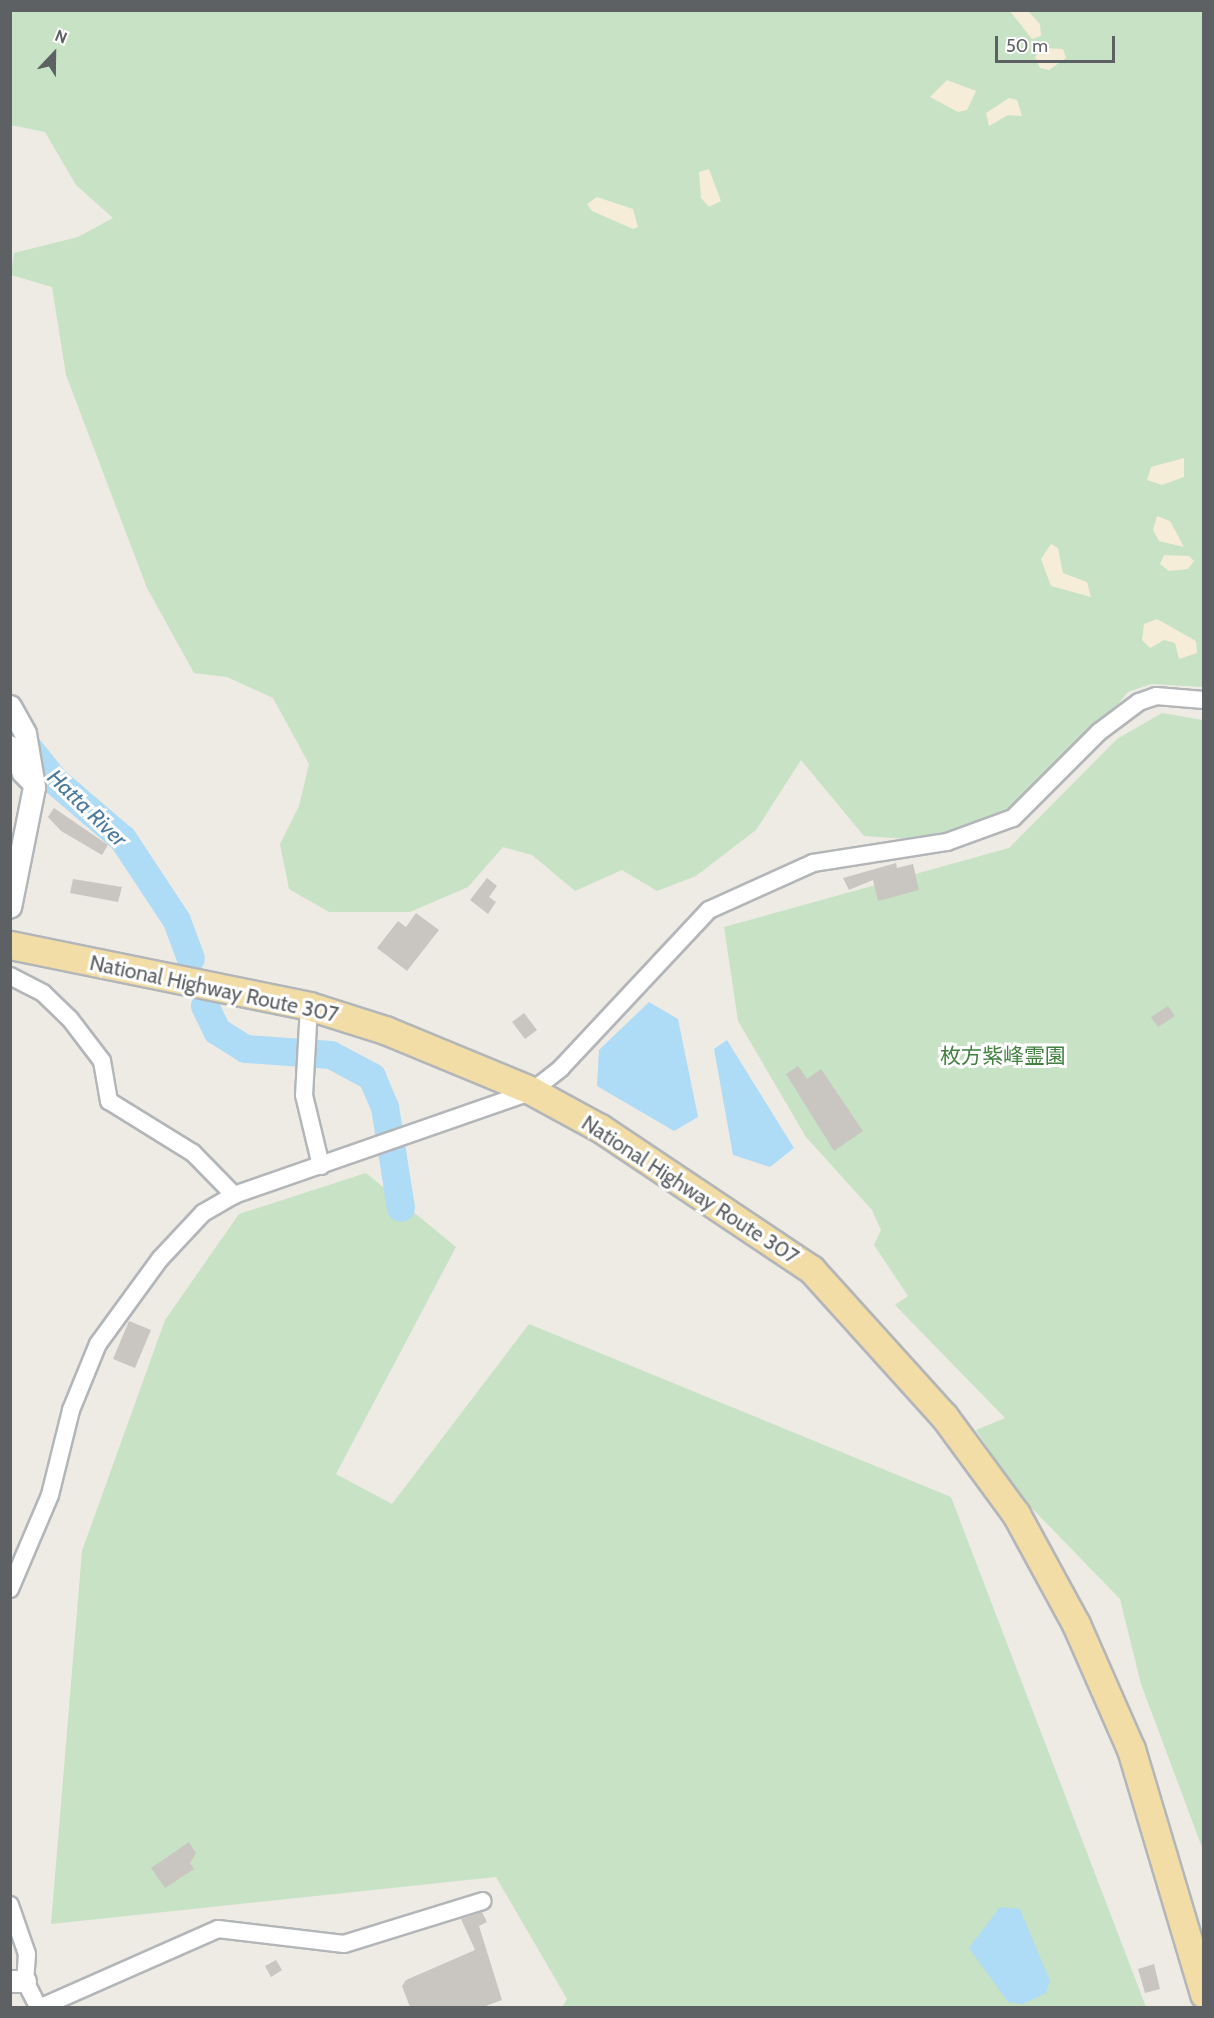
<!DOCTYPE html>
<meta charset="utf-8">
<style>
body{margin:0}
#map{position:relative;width:1214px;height:2018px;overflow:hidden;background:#eeebe5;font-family:Cabin,"Noto Sans JP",sans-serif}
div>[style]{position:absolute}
.green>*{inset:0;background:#c7e2c5}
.sand>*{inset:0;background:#f6edd8}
.water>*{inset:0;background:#aedbf5}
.river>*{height:28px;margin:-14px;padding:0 14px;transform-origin:14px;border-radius:14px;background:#aedbf5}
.building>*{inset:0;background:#c9c6c2}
.roads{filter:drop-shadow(2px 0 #b3b6b9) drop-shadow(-2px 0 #b3b6b9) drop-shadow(0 2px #b3b6b9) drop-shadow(0 -2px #b3b6b9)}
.minor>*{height:16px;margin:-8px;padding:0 8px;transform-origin:8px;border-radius:8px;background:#fff}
.tertiary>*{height:21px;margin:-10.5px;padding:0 10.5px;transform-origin:10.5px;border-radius:10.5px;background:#fff}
.trunk>*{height:27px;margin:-13.5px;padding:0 13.5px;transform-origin:13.5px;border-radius:13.5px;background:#f2dda6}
span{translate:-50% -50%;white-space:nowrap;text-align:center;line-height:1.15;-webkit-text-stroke:6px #fff;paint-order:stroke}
.street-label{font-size:21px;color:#5d6164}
.park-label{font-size:21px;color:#428040}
.water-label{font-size:22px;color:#4a799c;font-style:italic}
.frame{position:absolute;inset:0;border:12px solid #5d6164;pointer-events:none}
.north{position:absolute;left:24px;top:24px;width:60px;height:60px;-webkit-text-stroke:4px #fff;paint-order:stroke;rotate:22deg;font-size:16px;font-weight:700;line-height:24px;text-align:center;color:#5d6164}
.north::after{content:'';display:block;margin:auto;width:21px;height:27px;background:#5d6164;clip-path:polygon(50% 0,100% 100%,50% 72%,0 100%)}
.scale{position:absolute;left:995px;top:36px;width:120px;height:27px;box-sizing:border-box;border:3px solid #5d6164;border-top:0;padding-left:8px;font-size:18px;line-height:21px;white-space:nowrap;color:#5d6164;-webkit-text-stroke:4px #fff;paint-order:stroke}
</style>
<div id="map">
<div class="green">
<div style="clip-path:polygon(10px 11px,1203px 11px,1203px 687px,1151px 684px,1128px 692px,1088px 740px,993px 823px,908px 839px,864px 836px,801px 760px,756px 830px,696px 876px,657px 891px,622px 870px,575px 891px,532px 855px,503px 847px,468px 887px,410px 912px,329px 912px,289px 889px,280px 844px,299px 806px,309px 764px,273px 698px,227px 677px,194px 673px,147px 588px,66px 375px,52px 287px,11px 275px,14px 253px,78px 237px,113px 218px,76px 185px,45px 132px,11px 125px)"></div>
<div style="clip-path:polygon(1162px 713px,1203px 720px,1203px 1850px,1141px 1684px,1120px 1599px,1020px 1496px,976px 1430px,1005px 1418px,895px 1305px,908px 1296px,874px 1245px,881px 1230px,872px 1210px,806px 1137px,738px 1021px,724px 927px,1009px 848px,1117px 739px)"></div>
<div style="clip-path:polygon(366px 1173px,456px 1247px,336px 1474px,392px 1504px,529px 1324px,951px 1497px,1146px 2007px,562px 2007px,567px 1999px,496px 1877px,51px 1924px,82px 1551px,165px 1320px,239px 1214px)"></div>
</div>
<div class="sand">
<div style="clip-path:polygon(1010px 11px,1028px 11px,1040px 24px,1041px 36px,1032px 39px)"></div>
<div style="clip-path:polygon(1044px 48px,1063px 49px,1066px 58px,1049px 70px,1040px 68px,1035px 57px)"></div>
<div style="clip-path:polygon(947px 80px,976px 91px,967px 110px,958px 112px,930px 97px)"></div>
<div style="clip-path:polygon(1009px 98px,1017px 100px,1022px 116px,1008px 115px,989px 126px,986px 113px)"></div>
<div style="clip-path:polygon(709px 169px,721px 201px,709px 207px,701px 198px,699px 172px)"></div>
<div style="clip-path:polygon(597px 197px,633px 209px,638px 227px,633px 229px,592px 211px,587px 204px)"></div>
<div style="clip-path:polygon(1184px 458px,1184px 477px,1162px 485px,1147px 480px,1151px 467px)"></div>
<div style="clip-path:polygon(1157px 516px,1170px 521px,1184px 547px,1159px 541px,1153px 530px)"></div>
<div style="clip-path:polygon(1051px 544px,1058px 548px,1063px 573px,1087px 582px,1091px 597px,1051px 586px,1041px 559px)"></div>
<div style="clip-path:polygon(1164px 555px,1189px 556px,1194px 561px,1188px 569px,1169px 571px,1160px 564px)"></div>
<div style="clip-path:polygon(1157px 619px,1196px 641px,1197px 653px,1179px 659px,1175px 643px,1164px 640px,1150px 648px,1142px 640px,1144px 624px)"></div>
</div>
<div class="water">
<div style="clip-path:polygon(649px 1002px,678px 1019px,698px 1117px,674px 1131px,597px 1086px,599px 1050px)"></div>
<div style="clip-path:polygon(727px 1040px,794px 1148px,770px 1167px,733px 1155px,714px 1049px)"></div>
<div style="clip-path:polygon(1000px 1907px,1020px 1909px,1050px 1981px,1046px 1993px,1023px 2004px,1008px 2002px,969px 1948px)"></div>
</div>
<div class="river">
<div style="left:15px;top:731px;width:64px;rotate:51.3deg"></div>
<div style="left:55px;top:781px;width:89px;rotate:40.5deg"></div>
<div style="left:123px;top:839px;width:98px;rotate:56.6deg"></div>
<div style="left:177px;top:921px;width:40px;rotate:69.8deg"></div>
<div style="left:205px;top:1006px;width:28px;rotate:64deg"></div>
<div style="left:217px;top:1031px;width:34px;rotate:32deg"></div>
<div style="left:246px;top:1049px;width:85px;rotate:4deg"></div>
<div style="left:331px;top:1055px;width:47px;rotate:28.2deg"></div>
<div style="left:372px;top:1077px;width:33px;rotate:67deg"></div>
<div style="left:385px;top:1107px;width:102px;rotate:81deg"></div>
</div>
<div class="building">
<div style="clip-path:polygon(54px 808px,108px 845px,102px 855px,61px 831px,48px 817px)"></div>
<div style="clip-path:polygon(896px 863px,897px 868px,913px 864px,919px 890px,878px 901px,873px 880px,849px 890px,843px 878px)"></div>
<div style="clip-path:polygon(487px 878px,497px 886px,489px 897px,496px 902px,488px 914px,470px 900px)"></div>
<div style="clip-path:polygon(73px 879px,122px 887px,118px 902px,70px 893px)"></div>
<div style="clip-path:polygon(416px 913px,439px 930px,407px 971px,377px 948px,398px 921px,406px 927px)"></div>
<div style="clip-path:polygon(1168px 1006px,1175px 1016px,1158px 1027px,1151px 1017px)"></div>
<div style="clip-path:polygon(524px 1013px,537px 1030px,525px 1039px,512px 1022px)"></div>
<div style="clip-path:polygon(798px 1066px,807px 1079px,821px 1069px,863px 1131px,834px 1151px,786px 1074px)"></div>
<div style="clip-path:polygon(129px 1321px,151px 1330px,135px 1368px,113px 1359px)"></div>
<div style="clip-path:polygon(189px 1842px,196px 1853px,190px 1863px,194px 1869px,165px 1888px,151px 1868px)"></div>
<div style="clip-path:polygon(482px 1912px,487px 1922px,479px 1926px,502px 2000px,483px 2007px,410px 2007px,402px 1986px,406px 1980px,475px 1950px,461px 1919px)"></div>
<div style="clip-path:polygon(276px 1960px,282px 1970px,271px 1977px,265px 1966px)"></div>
<div style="clip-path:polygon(1154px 1964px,1160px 1989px,1145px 1993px,1138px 1969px)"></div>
</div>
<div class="roads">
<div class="minor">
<div style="left:10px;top:744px;width:32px;rotate:70deg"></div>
<div style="left:21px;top:774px;width:18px;rotate:45deg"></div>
<div style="left:10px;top:976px;width:37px;rotate:27deg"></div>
<div style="left:43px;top:993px;width:37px;rotate:44deg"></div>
<div style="left:70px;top:1019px;width:53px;rotate:52.7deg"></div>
<div style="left:102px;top:1061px;width:41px;rotate:80.1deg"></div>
<div style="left:109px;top:1101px;width:99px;rotate:31.8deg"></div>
<div style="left:193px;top:1153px;width:59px;rotate:45.7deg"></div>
<div style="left:309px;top:1006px;width:89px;rotate:93.2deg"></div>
<div style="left:304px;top:1095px;width:73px;rotate:76.5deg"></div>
<div style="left:10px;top:1589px;width:102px;rotate:-66.9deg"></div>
<div style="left:50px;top:1495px;width:88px;rotate:-76.1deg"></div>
<div style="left:71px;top:1410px;width:71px;rotate:-67.8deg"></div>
<div style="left:98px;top:1344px;width:105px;rotate:-53.9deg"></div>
<div style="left:160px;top:1259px;width:63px;rotate:-46.9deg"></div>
<div style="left:203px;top:1213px;width:36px;rotate:-30deg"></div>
<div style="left:234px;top:1195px;width:316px;rotate:-19.2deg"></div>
<div style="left:532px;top:1091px;width:37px;rotate:-38deg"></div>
<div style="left:561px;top:1068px;width:216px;rotate:-46.9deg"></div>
<div style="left:709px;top:910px;width:114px;rotate:-24.3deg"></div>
<div style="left:813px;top:863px;width:136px;rotate:-8.9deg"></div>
<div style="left:947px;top:842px;width:70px;rotate:-20deg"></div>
<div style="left:1013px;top:818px;width:122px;rotate:-45deg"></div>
<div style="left:1099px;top:732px;width:50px;rotate:-36.9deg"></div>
<div style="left:1139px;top:702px;width:18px;rotate:-19deg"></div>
<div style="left:1156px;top:696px;width:48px;rotate:4.8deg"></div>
<div style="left:10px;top:1905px;width:52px;rotate:70.9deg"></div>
<div style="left:27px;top:1954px;width:27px;rotate:94deg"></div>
<div style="left:25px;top:1981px;width:30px;rotate:63deg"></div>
<div style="left:39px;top:2008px;width:196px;rotate:-23.8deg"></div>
<div style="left:218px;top:1929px;width:127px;rotate:6.8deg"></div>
<div style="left:344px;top:1944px;width:145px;rotate:-17.2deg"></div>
</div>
<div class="tertiary">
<div style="left:10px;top:706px;width:31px;rotate:61deg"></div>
<div style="left:25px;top:733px;width:55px;rotate:80.5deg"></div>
<div style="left:34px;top:787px;width:122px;rotate:101.3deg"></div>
<div style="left:10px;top:1981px;width:15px"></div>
</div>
<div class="trunk">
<div style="left:10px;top:945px;width:305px;rotate:11.5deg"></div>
<div style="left:309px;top:1006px;width:80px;rotate:17.5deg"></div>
<div style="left:385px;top:1030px;width:159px;rotate:22.5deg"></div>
<div style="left:532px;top:1091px;width:77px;rotate:28.6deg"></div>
<div style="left:600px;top:1128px;width:254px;rotate:33.8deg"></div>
<div style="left:811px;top:1269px;width:198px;rotate:47.9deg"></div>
<div style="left:944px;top:1416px;width:122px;rotate:53.7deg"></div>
<div style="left:1016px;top:1514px;width:125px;rotate:61.4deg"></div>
<div style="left:1076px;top:1624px;width:137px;rotate:66.3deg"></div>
<div style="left:1131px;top:1749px;width:256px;rotate:73.4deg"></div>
</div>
</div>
<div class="street-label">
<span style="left:214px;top:989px;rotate:12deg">National Highway Route 307</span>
<span style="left:690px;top:1190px;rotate:33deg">National Highway Route 307</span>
</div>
<div class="park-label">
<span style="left:1003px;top:1056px">枚方紫峰霊園</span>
</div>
<div class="water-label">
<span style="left:87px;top:808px;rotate:44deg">Hatta River</span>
</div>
<div class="frame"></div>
<div class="north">N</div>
<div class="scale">50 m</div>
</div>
